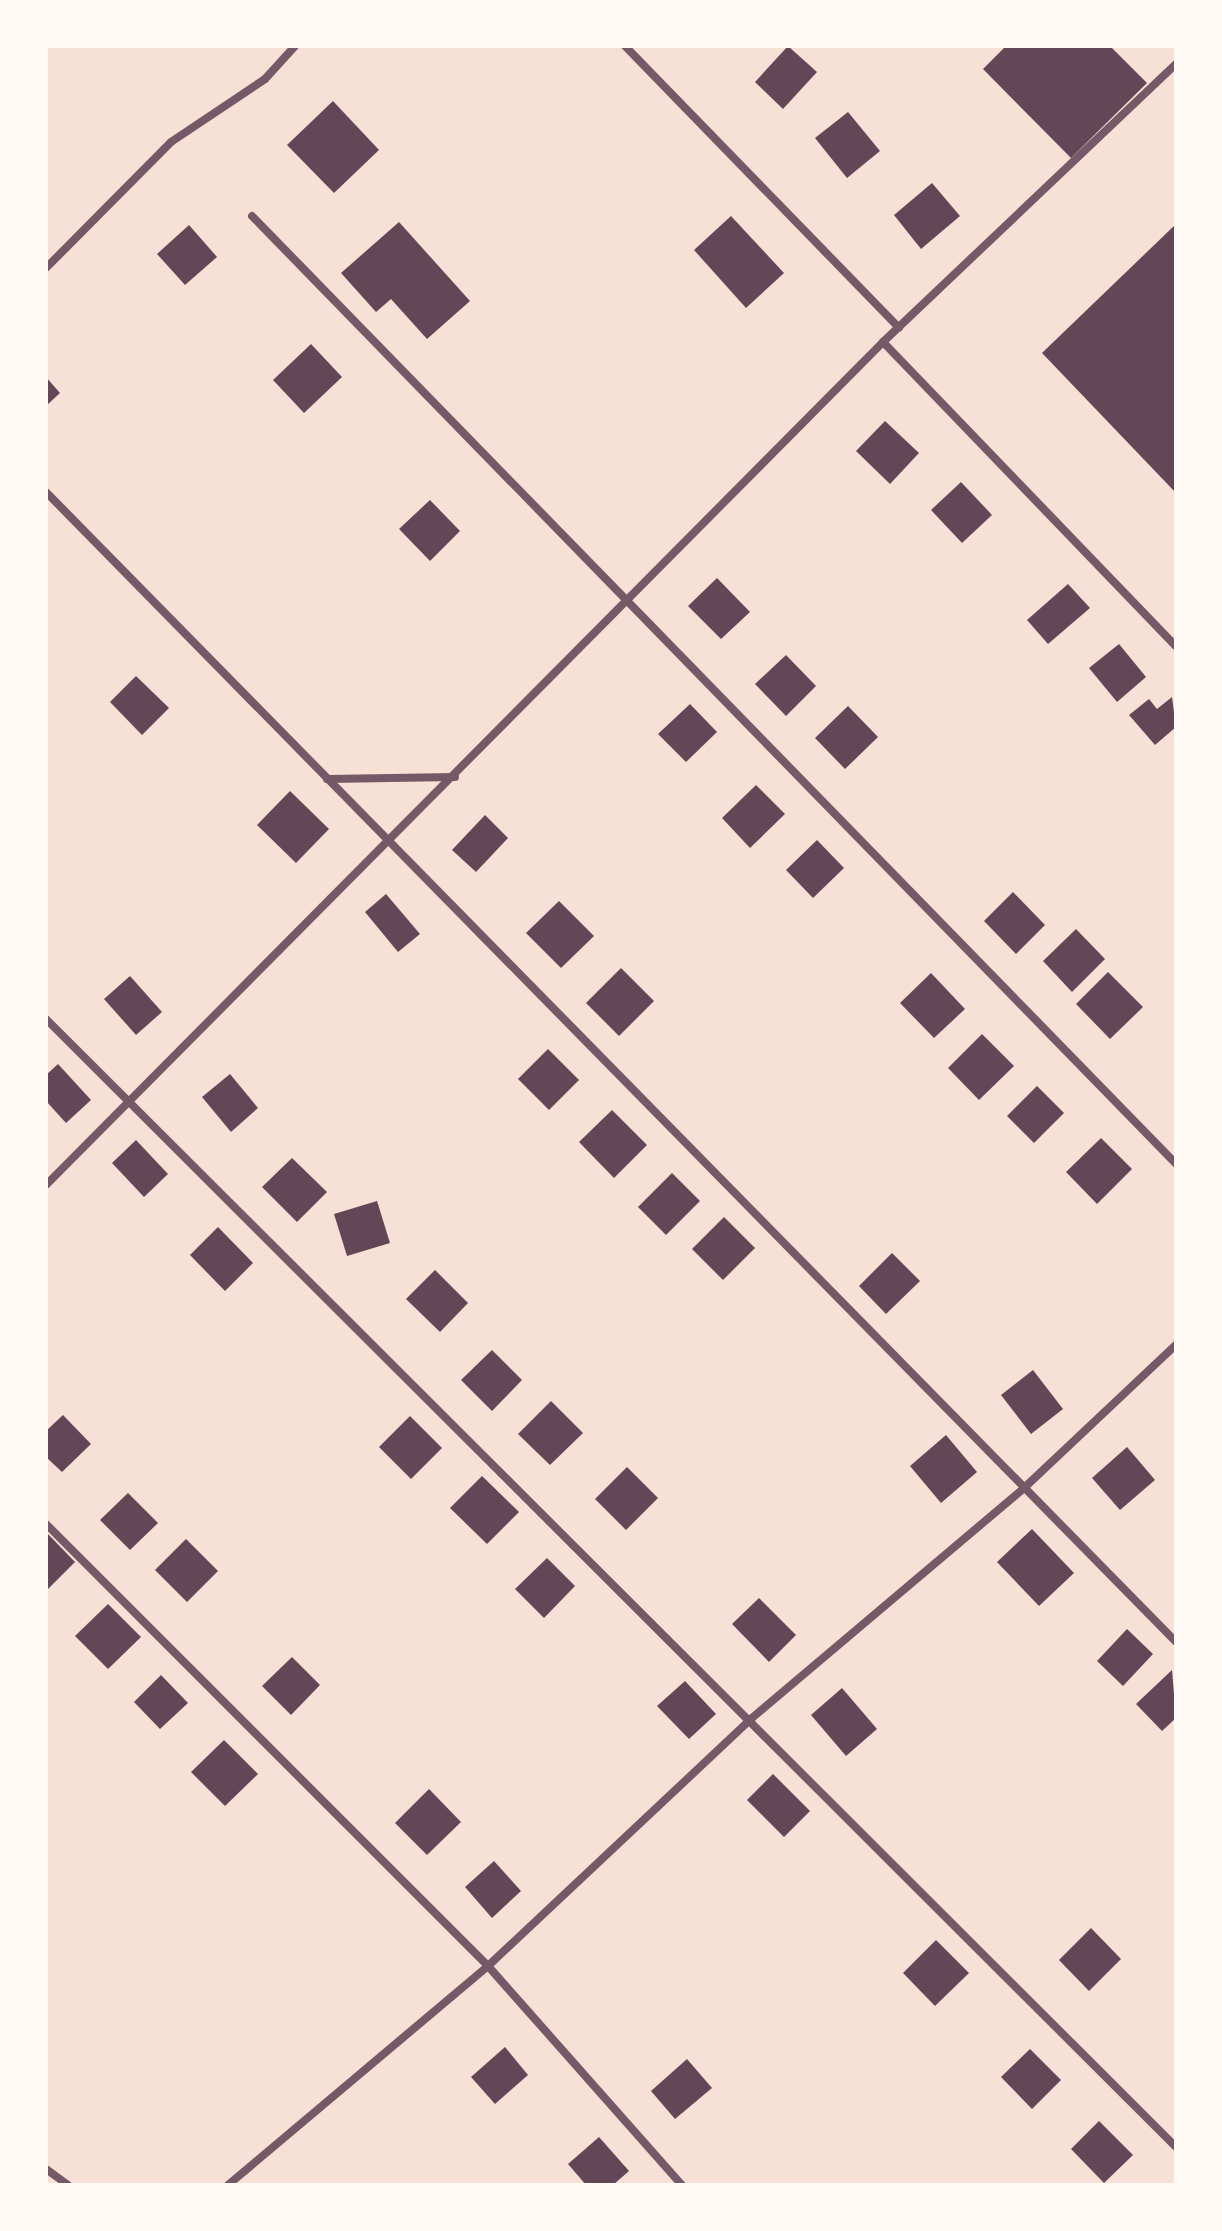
<!DOCTYPE html>
<style>
body{margin:0}
#map{position:relative;width:1222px;height:2231px;overflow:hidden;background:#f7e1d7;font-family:"Work Sans",sans-serif}
div>[style]{position:absolute}
.building>*{inset:0;background:#644757}
.minor>*{height:8px;margin:-4px;padding:0 4px;transform-origin:4px;border-radius:4px;background:#755966}
span{translate:-50% -50%;white-space:nowrap;text-align:center;line-height:1.15;-webkit-text-stroke:7px #fffaf5;paint-order:stroke}
.frame{position:absolute;inset:0;border:48px solid #fffaf5;pointer-events:none}
</style>
<div id="map">
<div class="building">
<div style="clip-path:polygon(788px 46px,817px 72px,783px 109px,755px 82px)"></div>
<div style="clip-path:polygon(1006px 46px,1110px 46px,1147px 83px,1071px 158px,983px 69px)"></div>
<div style="clip-path:polygon(333px 101px,379px 150px,334px 193px,287px 145px)"></div>
<div style="clip-path:polygon(848px 112px,880px 151px,847px 178px,815px 138px)"></div>
<div style="clip-path:polygon(932px 183px,960px 216px,921px 249px,894px 215px)"></div>
<div style="clip-path:polygon(731px 216px,784px 273px,746px 308px,694px 250px)"></div>
<div style="clip-path:polygon(399px 222px,470px 301px,427px 339px,391px 299px,376px 312px,341px 273px)"></div>
<div style="clip-path:polygon(1176px 224px,1176px 493px,1042px 353px)"></div>
<div style="clip-path:polygon(189px 225px,217px 257px,185px 285px,157px 254px)"></div>
<div style="clip-path:polygon(311px 344px,342px 377px,304px 413px,273px 380px)"></div>
<div style="clip-path:polygon(46px 377px,60px 393px,46px 406px)"></div>
<div style="clip-path:polygon(885px 421px,919px 453px,890px 484px,856px 451px)"></div>
<div style="clip-path:polygon(961px 482px,992px 515px,962px 543px,931px 510px)"></div>
<div style="clip-path:polygon(430px 500px,460px 531px,430px 561px,399px 529px)"></div>
<div style="clip-path:polygon(717px 578px,750px 612px,721px 639px,688px 606px)"></div>
<div style="clip-path:polygon(1068px 584px,1090px 608px,1048px 644px,1027px 620px)"></div>
<div style="clip-path:polygon(1119px 644px,1146px 677px,1117px 702px,1089px 668px)"></div>
<div style="clip-path:polygon(786px 655px,816px 686px,786px 716px,755px 684px)"></div>
<div style="clip-path:polygon(136px 676px,169px 708px,142px 735px,110px 702px)"></div>
<div style="clip-path:polygon(1172px 697px,1176px 727px,1155px 745px,1129px 715px,1149px 699px,1157px 709px)"></div>
<div style="clip-path:polygon(690px 704px,717px 732px,686px 762px,658px 734px)"></div>
<div style="clip-path:polygon(848px 706px,878px 737px,845px 769px,815px 738px)"></div>
<div style="clip-path:polygon(756px 785px,785px 814px,750px 848px,722px 818px)"></div>
<div style="clip-path:polygon(290px 791px,329px 829px,296px 863px,257px 825px)"></div>
<div style="clip-path:polygon(485px 815px,508px 838px,476px 872px,452px 850px)"></div>
<div style="clip-path:polygon(817px 840px,844px 868px,813px 898px,786px 870px)"></div>
<div style="clip-path:polygon(1013px 892px,1045px 925px,1016px 954px,984px 921px)"></div>
<div style="clip-path:polygon(386px 894px,420px 934px,398px 952px,365px 912px)"></div>
<div style="clip-path:polygon(559px 901px,594px 936px,561px 968px,526px 933px)"></div>
<div style="clip-path:polygon(1076px 929px,1105px 959px,1072px 992px,1043px 961px)"></div>
<div style="clip-path:polygon(621px 968px,654px 1001px,619px 1036px,586px 1003px)"></div>
<div style="clip-path:polygon(1108px 972px,1143px 1007px,1110px 1039px,1076px 1004px)"></div>
<div style="clip-path:polygon(931px 973px,965px 1009px,934px 1038px,900px 1003px)"></div>
<div style="clip-path:polygon(130px 976px,162px 1012px,136px 1035px,104px 999px)"></div>
<div style="clip-path:polygon(982px 1034px,1014px 1066px,979px 1100px,948px 1068px)"></div>
<div style="clip-path:polygon(548px 1049px,579px 1080px,549px 1110px,518px 1079px)"></div>
<div style="clip-path:polygon(58px 1064px,91px 1100px,66px 1123px,46px 1101px,46px 1075px)"></div>
<div style="clip-path:polygon(230px 1074px,258px 1108px,231px 1132px,202px 1097px)"></div>
<div style="clip-path:polygon(1037px 1086px,1064px 1113px,1034px 1143px,1007px 1116px)"></div>
<div style="clip-path:polygon(612px 1110px,647px 1145px,614px 1178px,579px 1142px)"></div>
<div style="clip-path:polygon(1101px 1138px,1132px 1169px,1097px 1204px,1066px 1172px)"></div>
<div style="clip-path:polygon(136px 1140px,168px 1174px,144px 1197px,112px 1163px)"></div>
<div style="clip-path:polygon(292px 1158px,327px 1192px,297px 1222px,262px 1187px)"></div>
<div style="clip-path:polygon(672px 1173px,700px 1201px,666px 1235px,638px 1207px)"></div>
<div style="clip-path:polygon(377px 1201px,390px 1243px,347px 1256px,334px 1214px)"></div>
<div style="clip-path:polygon(724px 1217px,755px 1248px,723px 1280px,692px 1249px)"></div>
<div style="clip-path:polygon(218px 1227px,253px 1263px,225px 1291px,190px 1255px)"></div>
<div style="clip-path:polygon(892px 1253px,920px 1281px,886px 1314px,859px 1286px)"></div>
<div style="clip-path:polygon(435px 1270px,468px 1303px,440px 1332px,406px 1299px)"></div>
<div style="clip-path:polygon(492px 1350px,522px 1380px,492px 1411px,461px 1380px)"></div>
<div style="clip-path:polygon(1033px 1370px,1063px 1409px,1031px 1434px,1001px 1395px)"></div>
<div style="clip-path:polygon(551px 1401px,583px 1433px,550px 1465px,518px 1434px)"></div>
<div style="clip-path:polygon(63px 1415px,91px 1444px,62px 1472px,46px 1457px,46px 1431px)"></div>
<div style="clip-path:polygon(410px 1416px,442px 1448px,411px 1479px,379px 1447px)"></div>
<div style="clip-path:polygon(946px 1435px,977px 1472px,941px 1503px,910px 1466px)"></div>
<div style="clip-path:polygon(1127px 1447px,1155px 1480px,1120px 1510px,1092px 1478px)"></div>
<div style="clip-path:polygon(627px 1467px,658px 1498px,626px 1530px,595px 1499px)"></div>
<div style="clip-path:polygon(482px 1476px,519px 1512px,487px 1544px,450px 1508px)"></div>
<div style="clip-path:polygon(128px 1493px,158px 1523px,130px 1550px,100px 1520px)"></div>
<div style="clip-path:polygon(1032px 1529px,1074px 1573px,1039px 1606px,997px 1562px)"></div>
<div style="clip-path:polygon(46px 1532px,75px 1562px,46px 1591px)"></div>
<div style="clip-path:polygon(186px 1539px,218px 1571px,187px 1602px,155px 1570px)"></div>
<div style="clip-path:polygon(547px 1558px,575px 1586px,544px 1618px,515px 1589px)"></div>
<div style="clip-path:polygon(759px 1598px,796px 1635px,769px 1662px,732px 1624px)"></div>
<div style="clip-path:polygon(108px 1604px,141px 1637px,108px 1669px,75px 1636px)"></div>
<div style="clip-path:polygon(1127px 1629px,1153px 1654px,1123px 1686px,1097px 1661px)"></div>
<div style="clip-path:polygon(292px 1657px,320px 1685px,291px 1715px,262px 1686px)"></div>
<div style="clip-path:polygon(1172px 1670px,1176px 1718px,1162px 1731px,1136px 1704px)"></div>
<div style="clip-path:polygon(161px 1675px,188px 1703px,160px 1729px,134px 1702px)"></div>
<div style="clip-path:polygon(685px 1681px,716px 1714px,689px 1739px,657px 1706px)"></div>
<div style="clip-path:polygon(842px 1688px,877px 1729px,846px 1756px,811px 1715px)"></div>
<div style="clip-path:polygon(224px 1740px,258px 1774px,225px 1806px,191px 1772px)"></div>
<div style="clip-path:polygon(773px 1774px,810px 1811px,784px 1837px,747px 1800px)"></div>
<div style="clip-path:polygon(429px 1789px,461px 1822px,427px 1855px,395px 1823px)"></div>
<div style="clip-path:polygon(494px 1861px,521px 1891px,492px 1918px,465px 1887px)"></div>
<div style="clip-path:polygon(1091px 1928px,1121px 1959px,1089px 1991px,1059px 1960px)"></div>
<div style="clip-path:polygon(936px 1940px,969px 1973px,935px 2006px,903px 1973px)"></div>
<div style="clip-path:polygon(505px 2047px,528px 2075px,495px 2104px,471px 2077px)"></div>
<div style="clip-path:polygon(1030px 2049px,1061px 2080px,1032px 2109px,1001px 2077px)"></div>
<div style="clip-path:polygon(687px 2059px,712px 2088px,675px 2119px,651px 2091px)"></div>
<div style="clip-path:polygon(1099px 2121px,1133px 2155px,1104px 2183px,1071px 2149px)"></div>
<div style="clip-path:polygon(599px 2137px,629px 2171px,613px 2185px,586px 2185px,568px 2164px)"></div>
</div>
<div class="minor">
<div style="left:625px;top:46px;width:393px;rotate:45.8deg"></div>
<div style="left:252px;top:216px;width:1324px;rotate:45.73deg"></div>
<div style="left:46px;top:268px;width:177px;rotate:-45.2deg"></div>
<div style="left:171px;top:142px;width:113px;rotate:-33.8deg"></div>
<div style="left:265px;top:79px;width:45px;rotate:-47.7deg"></div>
<div style="left:883px;top:342px;width:422px;rotate:46.1deg"></div>
<div style="left:46px;top:492px;width:1612px;rotate:45.5deg"></div>
<div style="left:327px;top:779px;width:128px;rotate:-0.9deg"></div>
<div style="left:46px;top:1019px;width:1597px;rotate:44.95deg"></div>
<div style="left:46px;top:1185px;width:1188px;rotate:-45.2deg"></div>
<div style="left:883px;top:342px;width:404px;rotate:-43.5deg"></div>
<div style="left:46px;top:1524px;width:625px;rotate:45deg"></div>
<div style="left:488px;top:1966px;width:293px;rotate:48.5deg"></div>
<div style="left:46px;top:2169px;width:27px;rotate:36deg"></div>
<div style="left:228px;top:2185px;width:340px;rotate:-40.1deg"></div>
<div style="left:488px;top:1966px;width:362px;rotate:-43.2deg"></div>
<div style="left:752px;top:1718px;width:356px;rotate:-40.2deg"></div>
<div style="left:1024px;top:1488px;width:209px;rotate:-43.3deg"></div>
</div>
<div class="frame"></div>
</div>
